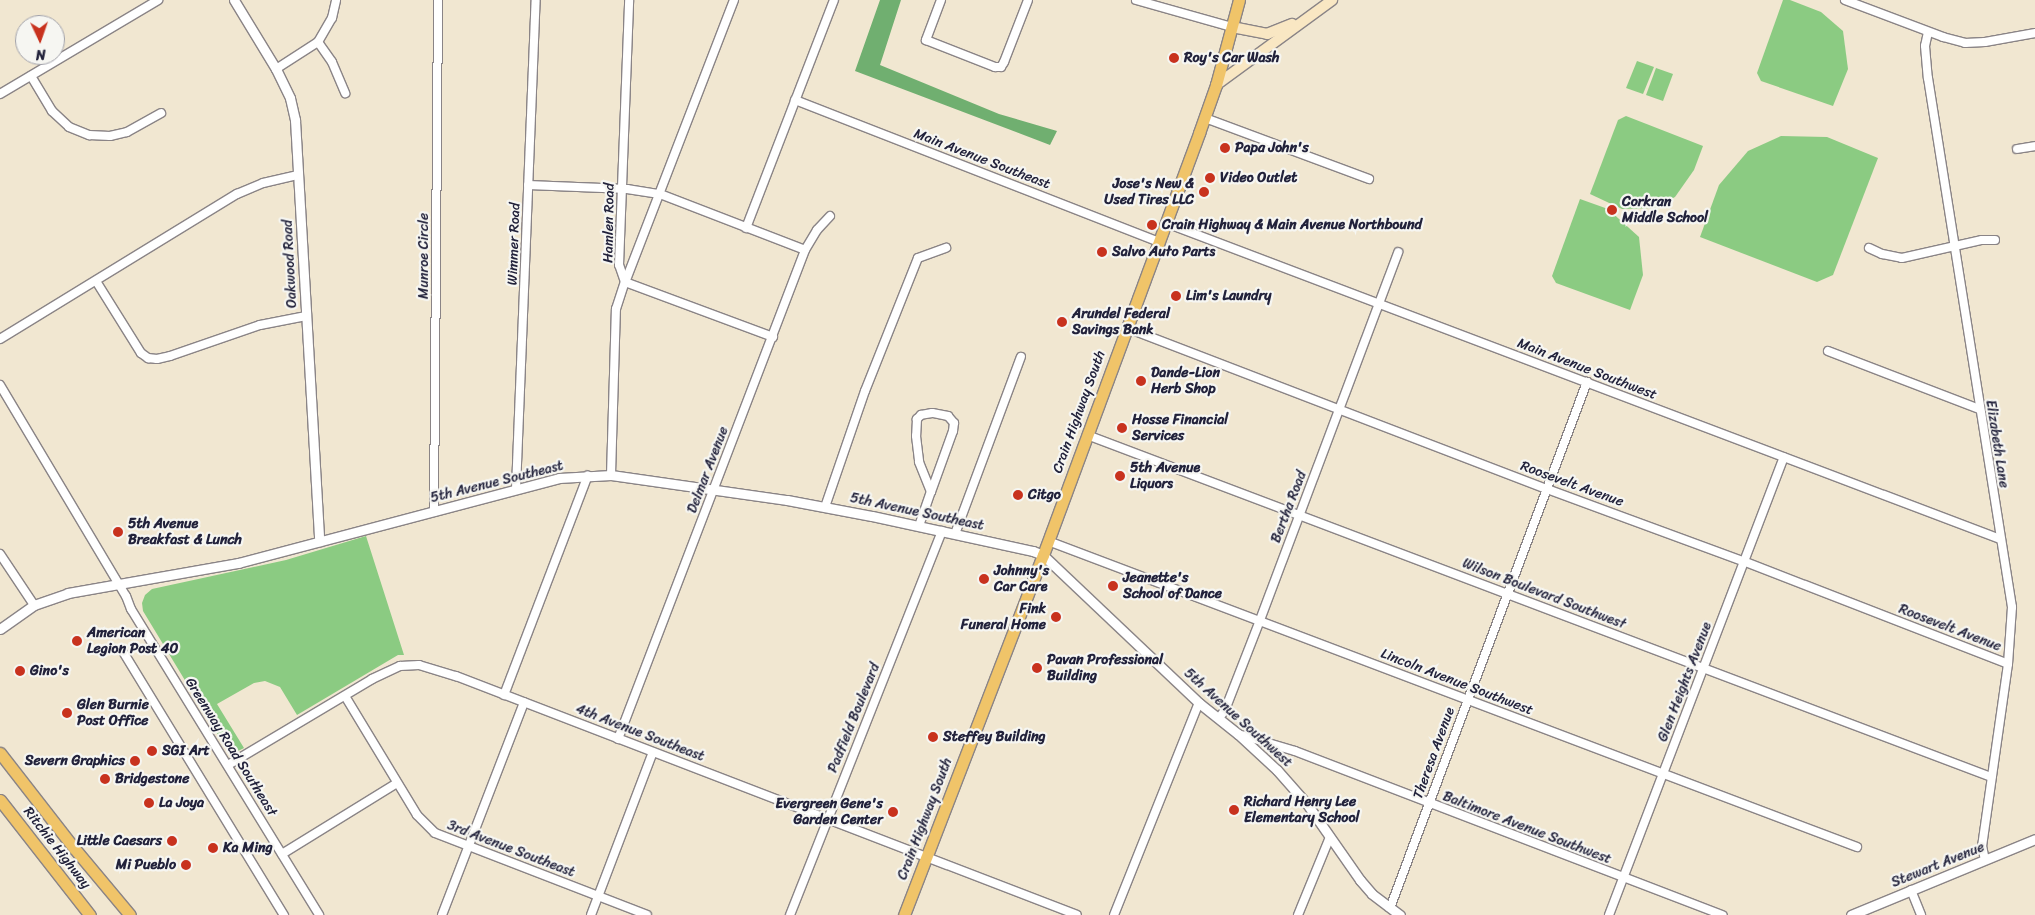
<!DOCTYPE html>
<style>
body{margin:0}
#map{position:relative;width:2035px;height:915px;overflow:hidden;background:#f1e7d1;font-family:Sriracha,sans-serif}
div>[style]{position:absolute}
.green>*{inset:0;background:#8bcb82}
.forest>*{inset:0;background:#70af70}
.roads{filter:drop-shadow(1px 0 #8a8486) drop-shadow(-1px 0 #8a8486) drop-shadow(0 1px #8a8486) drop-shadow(0 -1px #8a8486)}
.minor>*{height:8px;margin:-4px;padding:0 4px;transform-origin:4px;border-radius:4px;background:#fff}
.tertiary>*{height:9px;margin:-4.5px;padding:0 4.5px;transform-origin:4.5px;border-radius:4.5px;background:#fff}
.secondary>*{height:10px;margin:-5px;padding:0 5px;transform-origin:5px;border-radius:5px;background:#f9e7c3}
.primary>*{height:11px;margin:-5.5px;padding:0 5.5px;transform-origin:5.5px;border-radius:5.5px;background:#f0c469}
.dots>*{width:14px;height:14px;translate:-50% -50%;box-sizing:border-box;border:2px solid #f6f6f2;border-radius:50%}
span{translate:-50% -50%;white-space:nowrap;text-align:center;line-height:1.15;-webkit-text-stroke:4.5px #f6f6f2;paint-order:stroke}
.poi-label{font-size:14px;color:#22223b;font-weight:700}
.left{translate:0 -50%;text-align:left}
.right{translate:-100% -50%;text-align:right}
.street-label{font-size:14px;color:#22223b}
.north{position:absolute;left:15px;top:15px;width:50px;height:50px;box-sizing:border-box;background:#f6f6f2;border:1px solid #a1a1a9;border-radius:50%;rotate:177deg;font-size:14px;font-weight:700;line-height:20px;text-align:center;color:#22223b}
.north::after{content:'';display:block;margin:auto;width:18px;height:22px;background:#c8321e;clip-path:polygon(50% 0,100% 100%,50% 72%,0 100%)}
</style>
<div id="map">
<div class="green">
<div style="clip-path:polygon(1783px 0,1790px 0,1821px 12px,1843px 31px,1848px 69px,1833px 106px,1761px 81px,1757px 73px)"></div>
<div style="clip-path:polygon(1637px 61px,1654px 67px,1643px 94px,1626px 88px)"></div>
<div style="clip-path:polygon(1656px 68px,1673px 74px,1663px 101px,1646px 95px)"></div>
<div style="clip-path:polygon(1626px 116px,1703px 146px,1694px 170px,1675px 197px,1654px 208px,1622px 209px,1590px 194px,1618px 120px)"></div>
<div style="clip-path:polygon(1781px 136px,1827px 137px,1878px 158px,1833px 275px,1817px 282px,1700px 237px,1719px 185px,1748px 151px)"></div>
<div style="clip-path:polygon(1580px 199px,1608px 209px,1639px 237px,1643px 275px,1630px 310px,1556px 283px,1552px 276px)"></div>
<div style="clip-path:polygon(366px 536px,404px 655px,398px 655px,297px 715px,280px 687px,265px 681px,254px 683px,217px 704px,244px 748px,234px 753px,229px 753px,143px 611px,142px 603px,145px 595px,152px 589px,286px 560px)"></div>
</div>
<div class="forest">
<div style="clip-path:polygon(880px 0,901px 0,880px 65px,999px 114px,1057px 131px,1050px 145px,855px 71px)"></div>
</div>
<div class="roads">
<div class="minor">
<div style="left:734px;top:0;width:302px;rotate:111.1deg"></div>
<div style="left:625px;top:282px;width:158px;rotate:20.4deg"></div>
<div style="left:941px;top:0;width:43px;rotate:110.6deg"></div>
<div style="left:926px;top:40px;width:74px;rotate:21.4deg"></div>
<div style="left:995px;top:67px;width:6px"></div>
<div style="left:1001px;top:67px;width:6px;rotate:-59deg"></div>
<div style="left:1004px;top:62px;width:66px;rotate:-68.8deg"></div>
<div style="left:1136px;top:0;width:100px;rotate:15.7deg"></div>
<div style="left:1845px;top:0;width:105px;rotate:20.7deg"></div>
<div style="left:1943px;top:37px;width:23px;rotate:15deg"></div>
<div style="left:1965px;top:43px;width:20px;rotate:-3deg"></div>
<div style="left:1985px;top:42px;width:51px;rotate:-10.2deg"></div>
<div style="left:1928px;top:32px;width:14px;rotate:102deg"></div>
<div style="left:1925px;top:46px;width:32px;rotate:85deg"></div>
<div style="left:1928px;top:78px;width:536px;rotate:80.98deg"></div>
<div style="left:2012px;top:607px;width:57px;rotate:94deg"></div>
<div style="left:2008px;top:664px;width:184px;rotate:98.1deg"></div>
<div style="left:1982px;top:846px;width:14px;rotate:78deg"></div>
<div style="left:318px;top:42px;width:24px;rotate:55deg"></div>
<div style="left:332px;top:62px;width:34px;rotate:67deg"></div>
<div style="left:276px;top:69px;width:50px;rotate:-32.7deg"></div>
<div style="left:318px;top:42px;width:28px;rotate:-60deg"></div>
<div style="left:332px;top:18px;width:18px;rotate:-77deg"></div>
<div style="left:31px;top:76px;width:41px;rotate:59deg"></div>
<div style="left:52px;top:111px;width:23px;rotate:43deg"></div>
<div style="left:69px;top:127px;width:22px;rotate:22deg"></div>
<div style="left:89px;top:135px;width:21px;rotate:3deg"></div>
<div style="left:110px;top:136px;width:17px;rotate:-13deg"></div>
<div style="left:127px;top:132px;width:39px;rotate:-29deg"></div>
<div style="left:0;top:94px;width:184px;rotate:-30.7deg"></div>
<div style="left:795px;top:100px;width:391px;rotate:21.3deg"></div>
<div style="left:1205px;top:118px;width:175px;rotate:20.4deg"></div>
<div style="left:2017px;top:149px;width:18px;rotate:-9deg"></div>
<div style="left:528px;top:185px;width:99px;rotate:2.3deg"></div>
<div style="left:627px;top:189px;width:33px;rotate:9deg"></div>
<div style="left:660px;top:194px;width:155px;rotate:21.1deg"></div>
<div style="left:1166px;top:223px;width:892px;rotate:20.75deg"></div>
<div style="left:746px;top:228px;width:244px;rotate:-68.9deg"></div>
<div style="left:1869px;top:248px;width:14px;rotate:25deg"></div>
<div style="left:1882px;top:254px;width:20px;rotate:11deg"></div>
<div style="left:1902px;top:258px;width:82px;rotate:-12.7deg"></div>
<div style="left:1982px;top:240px;width:13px"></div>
<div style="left:96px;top:281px;width:85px;rotate:58deg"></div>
<div style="left:141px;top:353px;width:9px;rotate:36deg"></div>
<div style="left:148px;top:358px;width:9px;rotate:6deg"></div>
<div style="left:157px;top:359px;width:13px;rotate:-13deg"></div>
<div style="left:170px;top:356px;width:95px;rotate:-19deg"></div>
<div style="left:260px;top:325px;width:47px;rotate:-11.1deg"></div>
<div style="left:1127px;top:328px;width:450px;rotate:21deg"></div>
<div style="left:1547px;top:489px;width:209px;rotate:20.2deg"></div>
<div style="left:1743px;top:561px;width:284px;rotate:21.2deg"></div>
<div style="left:0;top:339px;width:278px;rotate:-31.5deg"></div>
<div style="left:237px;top:194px;width:28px;rotate:-23deg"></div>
<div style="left:263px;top:183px;width:36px;rotate:-13deg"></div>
<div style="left:1828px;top:351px;width:162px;rotate:21deg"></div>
<div style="left:0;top:385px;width:246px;rotate:59.2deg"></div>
<div style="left:126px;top:596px;width:14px;rotate:69deg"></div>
<div style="left:131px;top:609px;width:359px;rotate:58.4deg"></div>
<div style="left:1087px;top:435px;width:967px;rotate:20.72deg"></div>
<div style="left:611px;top:475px;width:166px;rotate:-88.3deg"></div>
<div style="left:616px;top:309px;width:28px;rotate:-72deg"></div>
<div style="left:625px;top:282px;width:18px;rotate:-109deg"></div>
<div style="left:619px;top:265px;width:265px;rotate:-87.8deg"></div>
<div style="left:516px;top:489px;width:489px;rotate:-87.7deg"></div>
<div style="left:825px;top:507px;width:123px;rotate:-71deg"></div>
<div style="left:865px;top:391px;width:143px;rotate:-68.3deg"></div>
<div style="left:918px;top:258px;width:30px;rotate:-20deg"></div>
<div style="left:434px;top:512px;width:512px;rotate:-89.55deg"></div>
<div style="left:919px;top:526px;width:36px;rotate:-71deg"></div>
<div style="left:931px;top:492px;width:65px;rotate:-70.2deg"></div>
<div style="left:953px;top:431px;width:8px;rotate:-83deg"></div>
<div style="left:954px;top:423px;width:9px;rotate:-131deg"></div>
<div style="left:948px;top:416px;width:16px;rotate:-169deg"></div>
<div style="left:932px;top:413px;width:11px;rotate:170deg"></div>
<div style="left:921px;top:415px;width:6px;rotate:135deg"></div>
<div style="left:917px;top:419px;width:17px;rotate:93deg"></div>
<div style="left:916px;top:436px;width:26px;rotate:83deg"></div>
<div style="left:919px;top:462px;width:32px;rotate:68deg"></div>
<div style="left:955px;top:534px;width:189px;rotate:-69.6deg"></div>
<div style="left:1048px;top:541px;width:865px;rotate:20.72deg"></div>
<div style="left:0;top:554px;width:61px;rotate:56.3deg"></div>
<div style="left:122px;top:650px;width:311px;rotate:58.6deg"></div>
<div style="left:504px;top:695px;width:235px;rotate:-69.1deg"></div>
<div style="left:345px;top:696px;width:139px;rotate:58.8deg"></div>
<div style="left:417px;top:815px;width:25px;rotate:45deg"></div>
<div style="left:435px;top:833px;width:227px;rotate:21.1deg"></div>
<div style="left:1219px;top:718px;width:10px;rotate:-53deg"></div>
<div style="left:1225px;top:710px;width:97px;rotate:-68.7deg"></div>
<div style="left:1260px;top:620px;width:393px;rotate:-69.4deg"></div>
<div style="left:1238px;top:734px;width:59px;rotate:16.6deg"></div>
<div style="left:1295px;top:751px;width:458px;rotate:21deg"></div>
<div style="left:618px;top:739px;width:524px;rotate:-69.07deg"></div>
<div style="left:805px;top:250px;width:23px;rotate:-59deg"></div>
<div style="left:817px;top:230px;width:19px;rotate:-47deg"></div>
<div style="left:228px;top:765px;width:168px;rotate:-30.8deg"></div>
<div style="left:372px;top:679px;width:31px;rotate:-25deg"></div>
<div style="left:400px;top:666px;width:19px;rotate:-3deg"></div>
<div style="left:419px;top:665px;width:39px;rotate:17deg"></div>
<div style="left:456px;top:676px;width:665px;rotate:21.05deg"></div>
<div style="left:282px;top:854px;width:135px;rotate:-31.7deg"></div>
<div style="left:1911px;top:890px;width:27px;rotate:68deg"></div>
<div style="left:1390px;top:908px;width:562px;rotate:-69.47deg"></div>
<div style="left:442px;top:915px;width:228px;rotate:-68.9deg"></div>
<div style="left:591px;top:915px;width:174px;rotate:-69.2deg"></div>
<div style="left:790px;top:915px;width:413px;rotate:-68.4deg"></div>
<div style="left:1114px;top:915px;width:228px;rotate:-68.2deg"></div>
<div style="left:1298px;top:915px;width:84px;rotate:-67.7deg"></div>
<div style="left:1609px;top:915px;width:490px;rotate:-69.1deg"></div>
</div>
<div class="tertiary">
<div style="left:234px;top:0;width:81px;rotate:58.7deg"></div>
<div style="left:276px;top:69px;width:32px;rotate:64deg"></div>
<div style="left:290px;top:98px;width:23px;rotate:77deg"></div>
<div style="left:295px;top:120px;width:422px;rotate:86.7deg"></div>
<div style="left:0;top:629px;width:42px;rotate:-35.2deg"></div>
<div style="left:34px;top:605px;width:36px;rotate:-19deg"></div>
<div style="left:68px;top:593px;width:173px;rotate:-10deg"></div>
<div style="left:238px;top:563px;width:332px;rotate:-14.8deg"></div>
<div style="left:559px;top:478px;width:52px;rotate:-3.3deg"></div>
<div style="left:611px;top:475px;width:178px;rotate:8.1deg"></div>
<div style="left:787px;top:500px;width:86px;rotate:10.7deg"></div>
<div style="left:872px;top:516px;width:165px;rotate:12.3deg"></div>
<div style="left:1033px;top:551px;width:11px;rotate:22deg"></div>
<div style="left:1043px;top:555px;width:215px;rotate:43.5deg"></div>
<div style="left:1199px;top:703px;width:50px;rotate:38.5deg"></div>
<div style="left:1238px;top:734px;width:53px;rotate:42.7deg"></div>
<div style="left:1277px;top:770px;width:45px;rotate:48.6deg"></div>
<div style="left:1307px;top:804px;width:93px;rotate:55.1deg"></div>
<div style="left:1360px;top:880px;width:18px;rotate:49deg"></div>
<div style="left:1372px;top:894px;width:35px;rotate:37deg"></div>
<div style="left:1851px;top:915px;width:199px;rotate:-22.4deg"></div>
</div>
<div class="secondary">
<div style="left:1232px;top:27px;width:36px;rotate:11deg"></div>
<div style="left:1267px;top:34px;width:27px;rotate:-22deg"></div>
<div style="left:1216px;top:85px;width:144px;rotate:-36.2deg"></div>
</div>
<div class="primary">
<div style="left:0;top:753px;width:120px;rotate:52.1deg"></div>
<div style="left:74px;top:848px;width:87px;rotate:50.1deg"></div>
<div style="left:0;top:800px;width:146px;rotate:52deg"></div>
<div style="left:904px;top:915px;width:386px;rotate:-68.9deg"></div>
<div style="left:1043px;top:555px;width:450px;rotate:-69.7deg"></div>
<div style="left:1199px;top:133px;width:51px;rotate:-70.5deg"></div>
<div style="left:1216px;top:85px;width:88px;rotate:-74.9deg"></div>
</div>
</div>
<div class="dots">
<div style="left:1174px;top:58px;background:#c8321e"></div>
<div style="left:1225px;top:148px;background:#c8321e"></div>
<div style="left:1210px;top:178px;background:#c8321e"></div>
<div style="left:1204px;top:192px;background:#c8321e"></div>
<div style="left:1612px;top:210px;background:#c8321e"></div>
<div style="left:1152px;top:225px;background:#c8321e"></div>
<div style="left:1102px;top:252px;background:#c8321e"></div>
<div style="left:1176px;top:296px;background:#c8321e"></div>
<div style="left:1062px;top:322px;background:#c8321e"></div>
<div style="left:1141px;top:381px;background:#c8321e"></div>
<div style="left:1122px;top:428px;background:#c8321e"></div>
<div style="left:1120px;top:476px;background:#c8321e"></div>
<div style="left:1018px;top:495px;background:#c8321e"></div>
<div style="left:118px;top:532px;background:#c8321e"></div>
<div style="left:984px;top:579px;background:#c8321e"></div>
<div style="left:1113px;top:586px;background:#c8321e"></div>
<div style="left:1056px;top:617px;background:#c8321e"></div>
<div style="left:77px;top:641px;background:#c8321e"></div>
<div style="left:1037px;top:668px;background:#c8321e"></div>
<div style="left:20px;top:671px;background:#c8321e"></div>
<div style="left:67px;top:713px;background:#c8321e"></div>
<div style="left:933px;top:737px;background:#c8321e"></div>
<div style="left:152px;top:751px;background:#c8321e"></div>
<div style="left:135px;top:761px;background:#c8321e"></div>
<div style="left:105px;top:779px;background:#c8321e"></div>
<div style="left:149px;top:803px;background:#c8321e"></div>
<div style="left:1234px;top:810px;background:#c8321e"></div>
<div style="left:893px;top:812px;background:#c8321e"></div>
<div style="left:172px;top:841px;background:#c8321e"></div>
<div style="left:213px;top:848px;background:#c8321e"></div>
<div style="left:186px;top:865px;background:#c8321e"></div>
</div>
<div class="poi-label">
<span class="left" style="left:1184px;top:58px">Roy's Car Wash</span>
<span class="left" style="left:1235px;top:148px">Papa John's</span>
<span class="left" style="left:1220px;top:178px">Video Outlet</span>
<span class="right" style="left:1194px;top:192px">Jose's New &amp;<br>Used Tires LLC</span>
<span class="left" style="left:1622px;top:210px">Corkran<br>Middle School</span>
<span class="left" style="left:1162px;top:225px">Crain Highway &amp; Main Avenue Northbound</span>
<span class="left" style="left:1112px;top:252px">Salvo Auto Parts</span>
<span class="left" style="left:1186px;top:296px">Lim's Laundry</span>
<span class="left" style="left:1072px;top:322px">Arundel Federal<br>Savings Bank</span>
<span class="left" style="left:1151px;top:381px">Dande-Lion<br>Herb Shop</span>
<span class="left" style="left:1132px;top:428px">Hosse Financial<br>Services</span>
<span class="left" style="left:1130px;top:476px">5th Avenue<br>Liquors</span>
<span class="left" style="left:1028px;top:495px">Citgo</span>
<span class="left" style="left:128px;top:532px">5th Avenue<br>Breakfast &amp; Lunch</span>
<span class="left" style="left:994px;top:579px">Johnny's<br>Car Care</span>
<span class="left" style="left:1123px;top:586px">Jeanette's<br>School of Dance</span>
<span class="right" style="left:1046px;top:617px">Fink<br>Funeral Home</span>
<span class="left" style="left:87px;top:641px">American<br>Legion Post 40</span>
<span class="left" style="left:1047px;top:668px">Pavan Professional<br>Building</span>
<span class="left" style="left:30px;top:671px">Gino's</span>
<span class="left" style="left:77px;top:713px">Glen Burnie<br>Post Office</span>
<span class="left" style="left:943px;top:737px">Steffey Building</span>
<span class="left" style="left:162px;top:751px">SGI Art</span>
<span class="right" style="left:125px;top:761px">Severn Graphics</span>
<span class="left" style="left:115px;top:779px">Bridgestone</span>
<span class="left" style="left:1244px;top:810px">Richard Henry Lee<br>Elementary School</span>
<span class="left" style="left:159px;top:803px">La Joya</span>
<span class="right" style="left:883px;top:812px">Evergreen Gene's<br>Garden Center</span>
<span class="right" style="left:162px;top:841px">Little Caesars</span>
<span class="left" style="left:223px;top:848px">Ka Ming</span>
<span class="right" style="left:176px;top:865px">Mi Pueblo</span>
</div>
<div class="street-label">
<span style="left:982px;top:159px;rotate:21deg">Main Avenue Southeast</span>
<span style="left:609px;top:223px;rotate:-89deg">Hamlen Road</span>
<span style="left:514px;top:244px;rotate:-88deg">Wimmer Road</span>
<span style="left:424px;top:256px;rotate:-90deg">Munroe Circle</span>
<span style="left:290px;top:264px;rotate:-93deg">Oakwood Road</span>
<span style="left:1587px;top:369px;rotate:21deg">Main Avenue Southwest</span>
<span style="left:1079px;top:412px;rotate:-70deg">Crain Highway South</span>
<span style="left:1997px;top:444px;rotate:81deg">Elizabeth Lane</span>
<span style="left:708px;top:470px;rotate:-69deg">Delmar Avenue</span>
<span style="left:497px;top:482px;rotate:-14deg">5th Avenue Southeast</span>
<span style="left:1572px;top:484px;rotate:20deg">Roosevelt Avenue</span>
<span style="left:1289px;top:507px;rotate:-69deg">Bertha Road</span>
<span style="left:917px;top:512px;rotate:12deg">5th Avenue Southeast</span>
<span style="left:1544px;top:594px;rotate:21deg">Wilson Boulevard Southwest</span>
<span style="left:1950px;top:628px;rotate:21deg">Roosevelt Avenue</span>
<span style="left:1457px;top:682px;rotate:21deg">Lincoln Avenue Southwest</span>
<span style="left:1685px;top:682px;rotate:-69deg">Glen Heights Avenue</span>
<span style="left:854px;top:718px;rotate:-68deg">Padfield Boulevard</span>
<span style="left:1238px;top:718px;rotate:42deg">5th Avenue Southwest</span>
<span style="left:640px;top:733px;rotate:21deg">4th Avenue Southeast</span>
<span style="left:231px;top:747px;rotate:58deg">Greenway Road Southeast</span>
<span style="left:1434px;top:753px;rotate:-70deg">Theresa Avenue</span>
<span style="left:925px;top:819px;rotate:-69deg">Crain Highway South</span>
<span style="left:1527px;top:828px;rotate:21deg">Baltimore Avenue Southwest</span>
<span style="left:57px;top:848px;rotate:52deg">Ritchie Highway</span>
<span style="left:511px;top:849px;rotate:21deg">3rd Avenue Southeast</span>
<span style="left:1938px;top:865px;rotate:-22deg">Stewart Avenue</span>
</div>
<div class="north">N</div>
</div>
